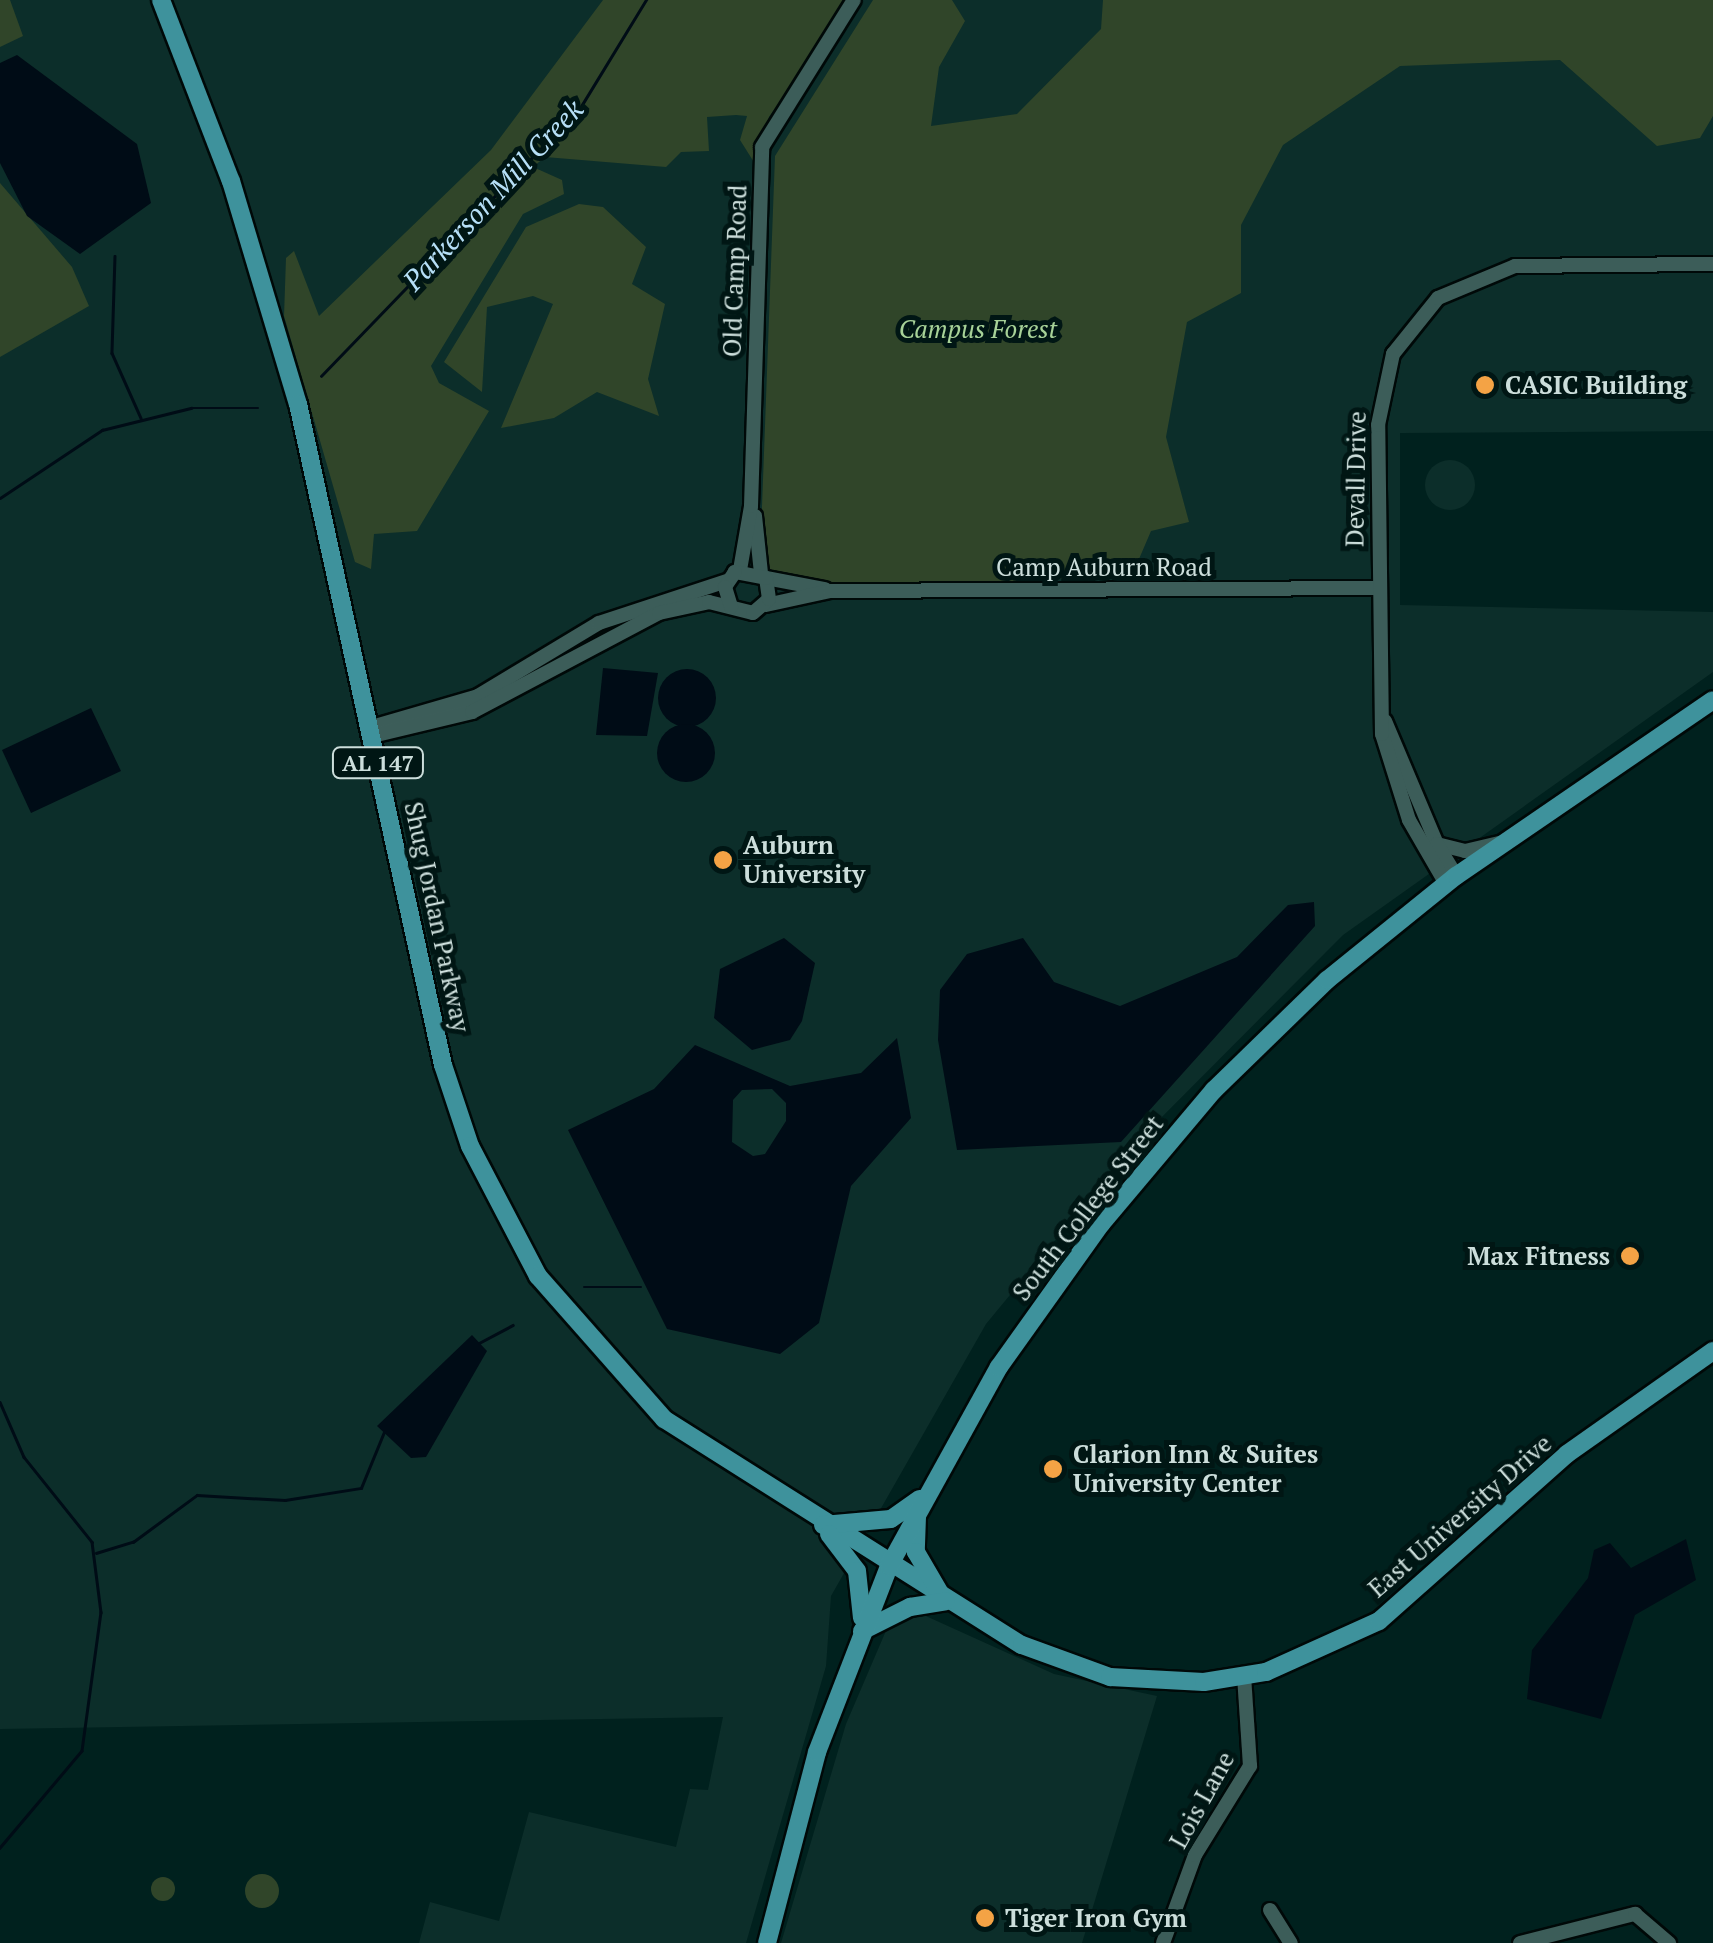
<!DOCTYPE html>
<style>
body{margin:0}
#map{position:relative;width:1713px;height:1943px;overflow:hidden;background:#00211e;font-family:"PT Serif",serif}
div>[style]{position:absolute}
.built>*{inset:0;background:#0c2e2a}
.round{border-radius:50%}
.green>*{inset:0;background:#304529}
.water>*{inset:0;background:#000c16}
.stream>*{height:2.5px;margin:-1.25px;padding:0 1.25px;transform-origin:1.25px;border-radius:1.25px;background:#000c16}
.roads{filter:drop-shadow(2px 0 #000908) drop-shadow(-2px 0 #000908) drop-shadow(0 2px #000908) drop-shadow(0 -2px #000908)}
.minor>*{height:14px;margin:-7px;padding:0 7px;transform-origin:7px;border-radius:7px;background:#3c5d59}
.major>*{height:18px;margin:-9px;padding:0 9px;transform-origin:9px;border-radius:9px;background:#3e929c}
.dots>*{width:28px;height:28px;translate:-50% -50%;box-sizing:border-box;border:5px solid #001614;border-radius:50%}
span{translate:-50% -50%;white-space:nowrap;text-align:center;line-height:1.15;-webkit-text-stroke:10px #001614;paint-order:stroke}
.shield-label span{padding:2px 8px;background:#001614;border:2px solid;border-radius:8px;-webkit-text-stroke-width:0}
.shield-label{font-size:22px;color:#ccdedb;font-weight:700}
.street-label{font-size:25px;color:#ccdedb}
.park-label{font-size:25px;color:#a7d298;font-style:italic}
.poi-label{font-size:25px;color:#ccdedb;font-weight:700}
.left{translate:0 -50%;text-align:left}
.right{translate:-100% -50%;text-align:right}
.water-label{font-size:28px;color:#b6dff7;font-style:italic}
</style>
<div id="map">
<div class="built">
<div style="clip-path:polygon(0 0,1713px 0,1713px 431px,1400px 433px,1400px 605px,1713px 612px,1713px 672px,1343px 935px,1134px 1145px,986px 1324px,831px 1596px,826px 1666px,746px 1943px,419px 1943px,430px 1902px,499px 1921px,529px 1812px,676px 1847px,690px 1789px,708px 1790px,723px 1717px,0 1729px)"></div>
<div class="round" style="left:1425px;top:460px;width:50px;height:50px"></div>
<div style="clip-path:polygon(917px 1612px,1054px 1674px,1157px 1696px,1082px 1943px,781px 1943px,846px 1724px,888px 1626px)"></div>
</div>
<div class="green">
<div style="clip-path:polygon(0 0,10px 0,23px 36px,0 47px)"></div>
<div style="clip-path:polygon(603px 0,852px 0,769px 117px,757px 167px,740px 140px,747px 116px,736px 115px,707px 117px,709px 151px,681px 152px,666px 167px,545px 157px,533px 167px,562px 180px,564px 194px,523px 214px,431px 366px,439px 383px,489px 411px,417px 531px,374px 534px,371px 569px,355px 562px,284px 316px,286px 258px,294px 251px,319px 316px,491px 150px)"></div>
<div style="clip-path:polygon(873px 0,952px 0,965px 21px,939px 67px,931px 126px,1017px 114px,1101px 29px,1103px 0,1713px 0,1713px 116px,1700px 138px,1657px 146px,1560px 60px,1400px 66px,1283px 145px,1241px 225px,1241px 293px,1187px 322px,1166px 437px,1189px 522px,1151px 531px,1136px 566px,1037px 583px,759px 587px,775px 156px)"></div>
<div style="clip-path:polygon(0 183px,72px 267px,89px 306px,0 357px)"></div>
<div style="clip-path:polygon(579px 204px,603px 207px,646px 247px,632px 284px,665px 304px,648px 379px,659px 416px,597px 392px,554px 418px,501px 428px,553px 304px,533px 296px,487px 307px,482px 392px,444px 362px,526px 227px)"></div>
<div class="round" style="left:245px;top:1874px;width:34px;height:34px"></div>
<div class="round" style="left:151px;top:1877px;width:24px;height:24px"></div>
</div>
<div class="water">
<div style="clip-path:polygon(17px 55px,137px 144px,151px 203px,80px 254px,27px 216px,0 163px,0 63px)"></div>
<div style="clip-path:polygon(603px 668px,658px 673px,647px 736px,596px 735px)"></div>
<div class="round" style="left:658px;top:669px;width:58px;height:58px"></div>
<div style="clip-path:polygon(91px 708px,121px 771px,31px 813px,2px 750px)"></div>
<div class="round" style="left:657px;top:724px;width:58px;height:58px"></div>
<div style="clip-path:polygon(1314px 902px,1315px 926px,1121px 1142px,957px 1150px,938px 1040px,940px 990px,967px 954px,1023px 938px,1054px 982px,1120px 1006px,1237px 957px,1288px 905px)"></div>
<div style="clip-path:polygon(784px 938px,815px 963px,802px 1021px,790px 1040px,752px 1050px,714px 1018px,720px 969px)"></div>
<div style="clip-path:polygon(evenodd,897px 1038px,911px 1118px,851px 1186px,819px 1323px,780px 1354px,667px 1329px,568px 1130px,654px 1089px,695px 1045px,790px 1086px,861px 1073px,897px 1038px,772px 1089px,786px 1103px,786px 1121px,765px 1154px,753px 1156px,732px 1142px,733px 1100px,742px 1090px,772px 1089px)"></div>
<div style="clip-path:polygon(472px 1335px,487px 1351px,426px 1457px,411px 1458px,377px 1426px)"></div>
<div style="clip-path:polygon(1686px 1539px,1696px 1580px,1635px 1615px,1601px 1719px,1527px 1699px,1532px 1650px,1588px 1578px,1594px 1550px,1610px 1543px,1631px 1568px)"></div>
</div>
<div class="stream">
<div style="left:115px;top:256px;width:97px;rotate:91.8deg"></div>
<div style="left:112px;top:353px;width:71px;rotate:66deg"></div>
<div style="left:321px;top:376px;width:373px;rotate:-46deg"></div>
<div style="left:580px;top:108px;width:127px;rotate:-58.6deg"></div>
<div style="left:0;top:498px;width:123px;rotate:-33.7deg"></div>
<div style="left:102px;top:430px;width:92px;rotate:-13.9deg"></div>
<div style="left:191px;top:408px;width:67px"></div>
<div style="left:584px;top:1287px;width:57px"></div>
<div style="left:479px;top:1343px;width:38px;rotate:-28deg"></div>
<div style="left:0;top:1402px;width:60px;rotate:66.4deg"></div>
<div style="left:24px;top:1457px;width:109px;rotate:51.3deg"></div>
<div style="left:92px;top:1542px;width:71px;rotate:82.7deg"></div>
<div style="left:101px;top:1612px;width:140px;rotate:97.8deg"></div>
<div style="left:82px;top:1751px;width:127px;rotate:130.2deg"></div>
<div style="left:96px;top:1553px;width:39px;rotate:-17deg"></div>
<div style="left:133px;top:1542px;width:79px;rotate:-36.3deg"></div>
<div style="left:197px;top:1495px;width:88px;rotate:3.3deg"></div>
<div style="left:285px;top:1500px;width:77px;rotate:-9deg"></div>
<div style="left:361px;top:1488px;width:61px;rotate:-67.7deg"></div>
</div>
<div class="roads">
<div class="minor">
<div style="left:755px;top:516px;width:57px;rotate:84deg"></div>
<div style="left:740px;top:570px;width:65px;rotate:-80.2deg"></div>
<div style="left:751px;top:506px;width:359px;rotate:-88.2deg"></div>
<div style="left:762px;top:147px;width:173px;rotate:-58deg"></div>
<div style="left:766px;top:578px;width:60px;rotate:10.6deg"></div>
<div style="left:766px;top:605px;width:66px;rotate:-12.3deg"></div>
<div style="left:830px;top:591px;width:548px;rotate:-0.31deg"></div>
<div style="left:1385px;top:721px;width:134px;rotate:67.1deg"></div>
<div style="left:1437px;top:844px;width:29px;rotate:14deg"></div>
<div style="left:1465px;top:851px;width:37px;rotate:-13deg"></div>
<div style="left:375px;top:726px;width:107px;rotate:-16.2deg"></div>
<div style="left:478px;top:696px;width:141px;rotate:-31.1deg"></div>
<div style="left:599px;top:623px;width:135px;rotate:-18.2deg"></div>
<div style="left:372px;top:736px;width:103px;rotate:-13.5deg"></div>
<div style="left:472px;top:712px;width:212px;rotate:-27.9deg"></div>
<div style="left:659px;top:613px;width:51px;rotate:-12.4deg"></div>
<div style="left:709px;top:602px;width:45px;rotate:14deg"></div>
<div style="left:753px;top:613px;width:21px;rotate:-41deg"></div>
<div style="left:769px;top:599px;width:21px;rotate:-98deg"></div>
<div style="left:766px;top:578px;width:32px;rotate:-169deg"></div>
<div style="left:735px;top:572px;width:18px;rotate:124deg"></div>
<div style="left:725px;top:587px;width:21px;rotate:73deg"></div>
<div style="left:1437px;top:844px;width:37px;rotate:59deg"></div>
<div style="left:1446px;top:884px;width:74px;rotate:-120deg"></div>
<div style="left:1409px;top:820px;width:90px;rotate:-107.4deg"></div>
<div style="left:1382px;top:734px;width:309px;rotate:-90.7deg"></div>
<div style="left:1378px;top:425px;width:73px;rotate:-78.1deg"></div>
<div style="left:1393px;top:354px;width:72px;rotate:-51.2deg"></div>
<div style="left:1438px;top:298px;width:83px;rotate:-22.6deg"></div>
<div style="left:1515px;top:266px;width:198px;rotate:-0.6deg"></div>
<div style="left:1270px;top:1910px;width:39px;rotate:58deg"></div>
<div style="left:1163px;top:1943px;width:94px;rotate:-70deg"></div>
<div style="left:1195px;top:1855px;width:105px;rotate:-58.3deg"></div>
<div style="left:1250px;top:1766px;width:90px;rotate:-93.8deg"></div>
<div style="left:1520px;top:1943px;width:119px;rotate:-14.2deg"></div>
<div style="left:1635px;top:1914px;width:45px;rotate:40.5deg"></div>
</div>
<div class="major">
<div style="left:161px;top:0;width:194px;rotate:68.9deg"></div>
<div style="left:231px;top:181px;width:233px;rotate:73.3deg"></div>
<div style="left:298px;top:404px;width:677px;rotate:77.63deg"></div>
<div style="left:443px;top:1065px;width:85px;rotate:71.6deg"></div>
<div style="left:470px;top:1146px;width:147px;rotate:62.4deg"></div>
<div style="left:538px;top:1276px;width:191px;rotate:48.6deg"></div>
<div style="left:664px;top:1419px;width:423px;rotate:32.3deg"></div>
<div style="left:1022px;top:1645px;width:94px;rotate:20deg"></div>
<div style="left:1110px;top:1677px;width:94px;rotate:3deg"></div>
<div style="left:1204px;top:1682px;width:63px;rotate:-9.2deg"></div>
<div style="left:1266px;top:1672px;width:124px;rotate:-24.3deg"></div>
<div style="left:1379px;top:1621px;width:251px;rotate:-41.6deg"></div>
<div style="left:1567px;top:1454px;width:179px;rotate:-35.2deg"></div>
<div style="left:917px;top:1516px;width:36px;rotate:92deg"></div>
<div style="left:916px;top:1552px;width:48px;rotate:59.7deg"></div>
<div style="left:823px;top:1525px;width:68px;rotate:-5deg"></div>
<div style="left:891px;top:1519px;width:35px;rotate:-35deg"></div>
<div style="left:829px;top:1534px;width:46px;rotate:52.9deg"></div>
<div style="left:857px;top:1571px;width:47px;rotate:83.9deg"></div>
<div style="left:862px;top:1631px;width:54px;rotate:-26.6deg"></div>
<div style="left:910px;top:1607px;width:36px;rotate:-9deg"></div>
<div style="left:767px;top:1943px;width:197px;rotate:-75.3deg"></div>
<div style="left:817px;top:1752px;width:199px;rotate:-68.8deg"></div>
<div style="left:889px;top:1566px;width:227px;rotate:-61.1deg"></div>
<div style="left:999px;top:1367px;width:176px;rotate:-54.5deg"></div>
<div style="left:1101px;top:1224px;width:175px;rotate:-49.9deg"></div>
<div style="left:1214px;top:1090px;width:158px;rotate:-44.2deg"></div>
<div style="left:1327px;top:980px;width:166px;rotate:-38.9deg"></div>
<div style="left:1456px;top:876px;width:311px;rotate:-34.4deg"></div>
</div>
</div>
<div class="dots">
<div style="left:1485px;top:385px;background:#f4a345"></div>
<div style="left:723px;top:860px;background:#f4a345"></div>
<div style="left:1630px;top:1256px;background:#f4a345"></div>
<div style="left:1053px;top:1469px;background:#f4a345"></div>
<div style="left:985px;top:1918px;background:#f4a345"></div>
</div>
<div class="shield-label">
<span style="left:378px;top:763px">AL 147</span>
</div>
<div class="street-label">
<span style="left:735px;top:271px;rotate:-88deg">Old Camp Road</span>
<span style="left:1356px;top:479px;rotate:-89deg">Devall Drive</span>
<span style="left:1104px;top:567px">Camp Auburn Road</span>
<span style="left:437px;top:917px;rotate:78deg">Shug Jordan Parkway</span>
<span style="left:1088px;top:1208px;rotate:-52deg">South College Street</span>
<span style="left:1460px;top:1516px;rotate:-41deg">East University Drive</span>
<span style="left:1202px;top:1800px;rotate:-61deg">Lois Lane</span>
</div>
<div class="park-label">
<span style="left:978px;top:329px">Campus Forest</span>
</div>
<div class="poi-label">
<span class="left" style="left:1505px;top:385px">CASIC Building</span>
<span class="left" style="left:743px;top:860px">Auburn<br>University</span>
<span class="right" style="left:1610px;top:1256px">Max Fitness</span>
<span class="left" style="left:1073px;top:1469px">Clarion Inn &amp; Suites<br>University Center</span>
<span class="left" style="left:1005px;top:1918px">Tiger Iron Gym</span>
</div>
<div class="water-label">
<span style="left:493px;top:195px;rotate:-47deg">Parkerson Mill Creek</span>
</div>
</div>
